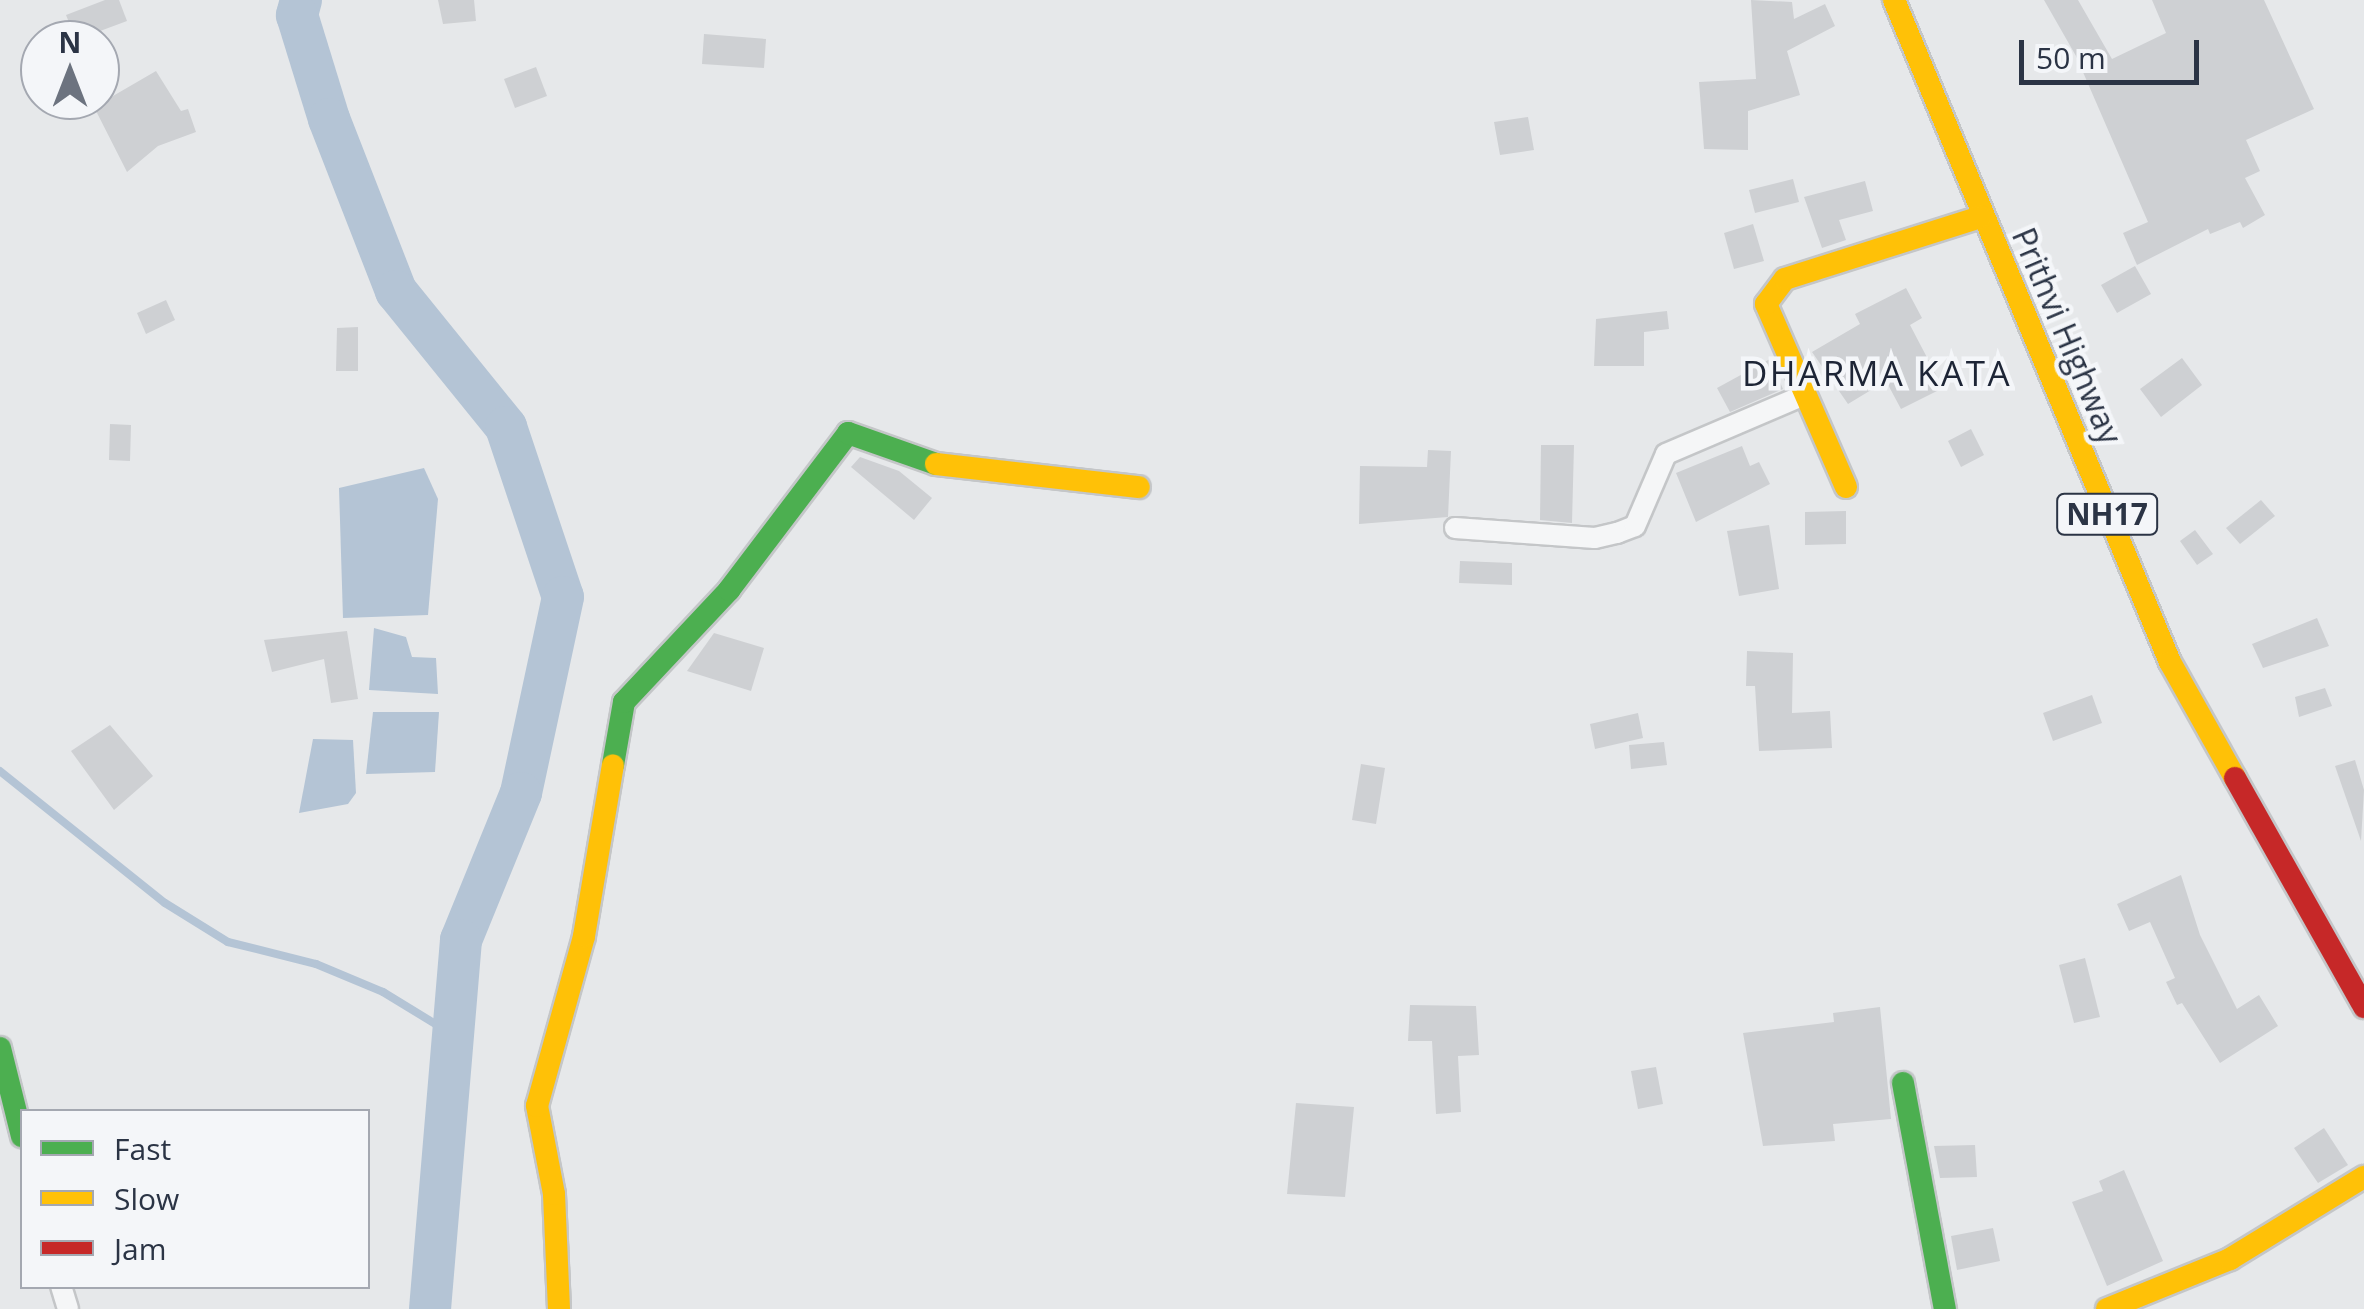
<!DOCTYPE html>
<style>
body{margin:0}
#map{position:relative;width:2364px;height:1309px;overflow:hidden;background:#e6e8ea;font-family:"Open Sans",sans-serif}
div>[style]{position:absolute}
.water>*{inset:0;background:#b4c4d5}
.stream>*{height:8px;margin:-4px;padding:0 4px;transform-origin:4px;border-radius:4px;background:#b4c4d5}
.river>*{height:42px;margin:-21px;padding:0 21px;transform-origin:21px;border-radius:21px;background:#b4c4d5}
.building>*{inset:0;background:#ced0d3}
.roads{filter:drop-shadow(2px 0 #c4c6c8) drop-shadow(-2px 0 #c4c6c8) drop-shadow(0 2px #c4c6c8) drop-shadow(0 -2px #c4c6c8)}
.street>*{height:20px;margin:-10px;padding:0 10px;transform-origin:10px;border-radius:10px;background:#f5f6f7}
.fast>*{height:22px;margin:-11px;padding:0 11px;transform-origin:11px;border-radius:11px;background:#4caf50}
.slow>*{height:22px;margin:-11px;padding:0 11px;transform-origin:11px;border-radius:11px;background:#ffc107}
.jam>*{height:22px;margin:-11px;padding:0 11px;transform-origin:11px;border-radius:11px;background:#c62828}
span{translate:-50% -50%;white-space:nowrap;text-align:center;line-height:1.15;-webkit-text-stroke:9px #f4f6f9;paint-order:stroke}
.shield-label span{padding:2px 8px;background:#f4f6f9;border:2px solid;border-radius:8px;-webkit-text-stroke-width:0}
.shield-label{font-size:30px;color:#2b3445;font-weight:700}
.street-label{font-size:32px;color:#2b3445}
.neighbourhood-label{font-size:35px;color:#1d2536;letter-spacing:2.5px}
.legend{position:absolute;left:20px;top:1109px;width:350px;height:180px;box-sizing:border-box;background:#f4f6f9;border:2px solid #a4a8b1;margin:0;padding:12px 18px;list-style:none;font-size:30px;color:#2b3445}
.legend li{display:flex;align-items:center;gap:20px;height:50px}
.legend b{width:50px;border:2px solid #a4a8b1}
.north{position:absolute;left:20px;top:20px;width:100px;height:100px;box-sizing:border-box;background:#f4f6f9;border:2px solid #a4a8b1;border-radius:50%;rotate:0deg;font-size:28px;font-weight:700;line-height:40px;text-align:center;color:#2b3445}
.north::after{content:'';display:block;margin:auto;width:35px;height:45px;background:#6c737f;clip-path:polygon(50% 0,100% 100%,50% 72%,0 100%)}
.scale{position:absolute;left:2019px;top:40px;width:180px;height:45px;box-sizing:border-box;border:5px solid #2b3445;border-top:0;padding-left:12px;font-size:30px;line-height:35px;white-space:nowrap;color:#2b3445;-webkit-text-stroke:8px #f4f6f9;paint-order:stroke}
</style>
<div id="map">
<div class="water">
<div style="clip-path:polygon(424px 468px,438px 499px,428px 615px,343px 618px,339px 488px)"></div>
<div style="clip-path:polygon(374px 628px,406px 637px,412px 657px,436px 658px,438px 694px,369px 690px)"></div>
<div style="clip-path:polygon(373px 712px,439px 712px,435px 772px,366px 774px)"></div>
<div style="clip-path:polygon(313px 739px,353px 740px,356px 793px,348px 804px,299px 813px)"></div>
</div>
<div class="stream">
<div style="left:0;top:771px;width:211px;rotate:38.7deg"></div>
<div style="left:165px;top:903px;width:74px;rotate:31.8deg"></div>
<div style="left:228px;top:942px;width:91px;rotate:14deg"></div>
<div style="left:316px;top:964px;width:73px;rotate:22.7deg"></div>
<div style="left:383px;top:992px;width:63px;rotate:31.4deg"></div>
<div style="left:437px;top:1025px;width:67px;rotate:78.9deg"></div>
</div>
<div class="river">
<div style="left:301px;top:0;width:16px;rotate:105deg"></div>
<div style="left:297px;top:15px;width:109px;rotate:72.9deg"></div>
<div style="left:329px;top:119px;width:185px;rotate:68.7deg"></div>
<div style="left:396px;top:291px;width:175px;rotate:51deg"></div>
<div style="left:506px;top:427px;width:179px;rotate:71.5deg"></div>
<div style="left:563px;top:597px;width:200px;rotate:102.1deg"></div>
<div style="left:521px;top:793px;width:159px;rotate:112.2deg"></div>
<div style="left:461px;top:940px;width:370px;rotate:94.8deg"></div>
</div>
<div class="building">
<div style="clip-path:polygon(105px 0,119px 0,127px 21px,76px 40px,66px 15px)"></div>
<div style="clip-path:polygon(438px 0,474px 0,476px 21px,443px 24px)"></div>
<div style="clip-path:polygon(1751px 0,1792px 2px,1794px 19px,1825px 4px,1835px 26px,1787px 51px,1800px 95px,1748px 111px,1748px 150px,1704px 149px,1699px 82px,1756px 79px)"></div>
<div style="clip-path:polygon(2044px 0,2078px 0,2112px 59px,2166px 33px,2152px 0,2264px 0,2314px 109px,2246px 140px,2260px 171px,2245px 178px,2265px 215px,2243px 228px,2240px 222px,2210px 234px,2208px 229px,2137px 265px,2123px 233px,2148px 222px,2076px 56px)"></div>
<div style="clip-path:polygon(704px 34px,766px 39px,764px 68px,702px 64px)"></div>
<div style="clip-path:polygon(536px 67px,547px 96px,515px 108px,504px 79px)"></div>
<div style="clip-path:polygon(156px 71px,181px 111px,188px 109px,196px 132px,158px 146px,127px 172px,94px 107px)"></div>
<div style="clip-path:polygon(1528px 117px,1534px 150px,1500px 155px,1494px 122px)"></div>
<div style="clip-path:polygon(1793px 179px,1799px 202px,1755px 213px,1749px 190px)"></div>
<div style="clip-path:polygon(1865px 181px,1873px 211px,1839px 220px,1846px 240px,1822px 248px,1804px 197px)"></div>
<div style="clip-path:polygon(1753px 224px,1764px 261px,1734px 269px,1724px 233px)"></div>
<div style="clip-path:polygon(2135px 266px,2151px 294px,2117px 313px,2101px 285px)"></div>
<div style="clip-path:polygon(1906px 288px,1922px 318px,1910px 325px,1943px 388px,1901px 409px,1886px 381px,1848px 404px,1812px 352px,1860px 324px,1855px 314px)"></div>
<div style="clip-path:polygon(166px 300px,175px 320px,146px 334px,137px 313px)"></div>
<div style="clip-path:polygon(1667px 311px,1669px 329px,1644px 332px,1644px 366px,1594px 366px,1596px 319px)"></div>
<div style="clip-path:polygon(358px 327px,358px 371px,336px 371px,337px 328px)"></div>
<div style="clip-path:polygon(2182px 358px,2202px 385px,2161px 417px,2140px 389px)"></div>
<div style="clip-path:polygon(1770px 359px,1783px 389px,1730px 412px,1717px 388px)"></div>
<div style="clip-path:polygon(110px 424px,131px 425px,130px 461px,109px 460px)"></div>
<div style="clip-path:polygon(1971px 429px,1984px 455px,1961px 467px,1948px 441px)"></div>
<div style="clip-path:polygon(1541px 445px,1574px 445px,1572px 523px,1540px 520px)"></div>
<div style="clip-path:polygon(1742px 446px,1750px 466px,1759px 462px,1770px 484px,1696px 522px,1676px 473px)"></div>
<div style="clip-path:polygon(1428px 450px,1451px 451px,1448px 517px,1359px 524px,1360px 466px,1427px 467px)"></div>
<div style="clip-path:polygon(860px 457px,899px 471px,932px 498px,914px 520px,851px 467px)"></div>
<div style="clip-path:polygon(2261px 500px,2275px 516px,2240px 544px,2226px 528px)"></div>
<div style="clip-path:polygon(1846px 511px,1846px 544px,1805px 545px,1805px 512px)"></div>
<div style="clip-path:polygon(1769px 525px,1779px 589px,1739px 596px,1727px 531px)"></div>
<div style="clip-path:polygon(2195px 530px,2213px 554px,2197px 565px,2180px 541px)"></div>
<div style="clip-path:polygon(1460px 561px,1512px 563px,1512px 585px,1459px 583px)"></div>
<div style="clip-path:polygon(2317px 618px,2329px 646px,2263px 668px,2252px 644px)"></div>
<div style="clip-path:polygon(347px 631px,358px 699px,331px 703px,324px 659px,272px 672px,264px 640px)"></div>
<div style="clip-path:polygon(714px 633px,764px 648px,751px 691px,687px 671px)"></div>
<div style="clip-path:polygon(1747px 651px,1793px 653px,1792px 713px,1830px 711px,1832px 748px,1759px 751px,1755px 686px,1746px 686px)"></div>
<div style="clip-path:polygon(2325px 688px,2332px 706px,2299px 717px,2295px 697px)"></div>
<div style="clip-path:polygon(2092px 695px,2102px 723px,2053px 741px,2043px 713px)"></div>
<div style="clip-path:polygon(1638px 713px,1643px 738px,1595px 749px,1590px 724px)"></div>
<div style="clip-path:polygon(110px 725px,153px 776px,114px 810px,71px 751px)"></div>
<div style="clip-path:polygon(1664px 742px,1667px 765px,1631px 769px,1629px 745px)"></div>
<div style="clip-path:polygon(2355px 760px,2364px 790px,2361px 841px,2335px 766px)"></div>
<div style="clip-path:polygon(1361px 764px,1385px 768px,1376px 824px,1352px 820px)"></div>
<div style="clip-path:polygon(2181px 875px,2200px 935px,2237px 1009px,2259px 995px,2278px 1026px,2220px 1063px,2182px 1003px,2177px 1005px,2166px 982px,2175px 978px,2150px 922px,2129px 931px,2117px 904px)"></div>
<div style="clip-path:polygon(2085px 958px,2100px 1017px,2074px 1023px,2059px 965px)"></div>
<div style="clip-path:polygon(1410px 1005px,1476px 1006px,1479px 1055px,1458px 1056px,1461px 1112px,1436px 1114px,1432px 1041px,1408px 1041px)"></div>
<div style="clip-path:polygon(1880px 1007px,1891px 1119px,1833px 1124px,1835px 1141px,1763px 1146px,1743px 1033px,1834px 1022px,1833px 1013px)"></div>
<div style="clip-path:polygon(1656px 1067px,1663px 1104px,1638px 1109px,1631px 1071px)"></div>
<div style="clip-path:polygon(1296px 1103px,1354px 1107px,1345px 1197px,1287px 1194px)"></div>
<div style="clip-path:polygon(2324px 1128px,2348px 1165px,2318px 1183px,2294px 1148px)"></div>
<div style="clip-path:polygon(1975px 1145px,1977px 1177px,1940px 1178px,1934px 1146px)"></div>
<div style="clip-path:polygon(2124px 1170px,2163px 1261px,2107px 1286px,2072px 1202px,2103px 1191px,2099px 1181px)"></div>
<div style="clip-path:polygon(1993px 1228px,2000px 1261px,1957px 1270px,1951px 1236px)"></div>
</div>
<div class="roads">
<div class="street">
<div style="left:1455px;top:528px;width:140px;rotate:4.1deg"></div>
<div style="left:1595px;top:538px;width:23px;rotate:-13deg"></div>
<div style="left:1617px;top:533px;width:19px;rotate:-21deg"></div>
<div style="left:1635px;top:526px;width:78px;rotate:-66.7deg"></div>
<div style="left:1666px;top:454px;width:150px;rotate:-23.1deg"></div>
<div style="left:61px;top:1286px;width:24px;rotate:73deg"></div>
</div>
<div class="fast">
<div style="left:613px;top:765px;width:64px;rotate:-80.1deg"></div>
<div style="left:624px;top:702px;width:154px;rotate:-46.8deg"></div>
<div style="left:729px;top:590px;width:197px;rotate:-52.8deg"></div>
<div style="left:848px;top:433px;width:93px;rotate:19.4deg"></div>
<div style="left:0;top:1048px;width:91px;rotate:76deg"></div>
<div style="left:1903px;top:1083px;width:230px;rotate:79.5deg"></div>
</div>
<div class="slow">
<div style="left:1894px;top:0;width:717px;rotate:67.37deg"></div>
<div style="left:2170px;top:662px;width:133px;rotate:60.7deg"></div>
<div style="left:936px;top:464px;width:204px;rotate:6.5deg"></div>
<div style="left:1846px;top:487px;width:200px;rotate:-113.6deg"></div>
<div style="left:1766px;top:304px;width:31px;rotate:-53deg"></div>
<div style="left:1785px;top:279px;width:205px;rotate:-17.6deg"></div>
<div style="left:559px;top:1309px;width:115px;rotate:-92.5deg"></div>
<div style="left:554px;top:1194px;width:90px;rotate:-100.9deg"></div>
<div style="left:537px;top:1106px;width:176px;rotate:-74.5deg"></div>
<div style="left:584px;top:936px;width:173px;rotate:-80.4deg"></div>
<div style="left:2107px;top:1309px;width:133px;rotate:-22.1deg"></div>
<div style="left:2230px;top:1259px;width:157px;rotate:-31.5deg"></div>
</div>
<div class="jam">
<div style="left:2235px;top:778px;width:263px;rotate:60.6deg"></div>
</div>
</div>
<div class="shield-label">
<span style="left:2107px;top:514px">NH17</span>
</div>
<div class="street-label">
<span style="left:2067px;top:336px;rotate:67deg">Prithvi Highway</span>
</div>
<div class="neighbourhood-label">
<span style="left:1877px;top:373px">DHARMA KATA</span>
</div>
<ul class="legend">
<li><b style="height:12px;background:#4caf50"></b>Fast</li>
<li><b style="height:12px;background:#ffc107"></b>Slow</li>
<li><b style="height:12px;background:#c62828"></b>Jam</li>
</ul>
<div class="north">N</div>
<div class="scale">50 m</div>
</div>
